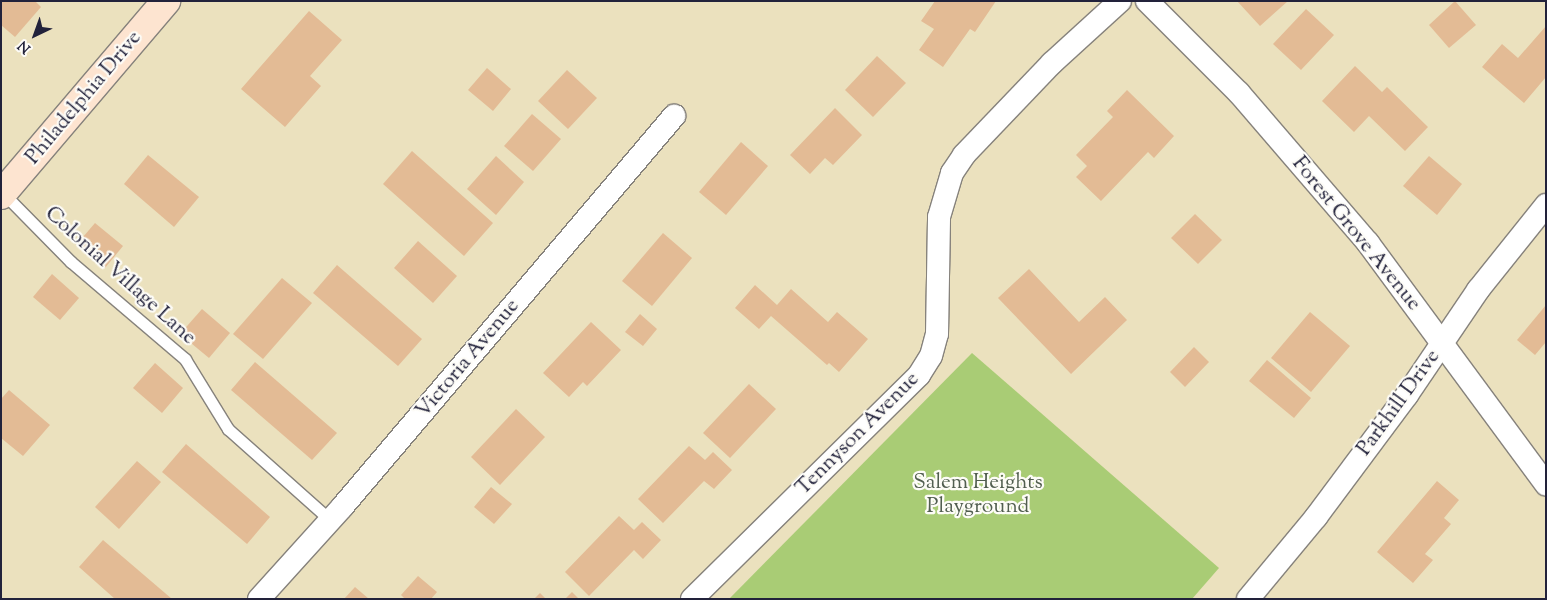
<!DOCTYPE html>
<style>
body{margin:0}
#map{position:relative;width:1547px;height:600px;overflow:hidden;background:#ebe1be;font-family:"Sorts Mill Goudy",serif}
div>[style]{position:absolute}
.green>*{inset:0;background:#a9cc75}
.building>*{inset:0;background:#e3bb95}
.roads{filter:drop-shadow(1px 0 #86827c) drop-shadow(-1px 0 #86827c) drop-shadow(0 1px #86827c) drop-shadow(0 -1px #86827c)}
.service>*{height:11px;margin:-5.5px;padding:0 5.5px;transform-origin:5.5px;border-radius:5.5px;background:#fff}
.minor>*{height:22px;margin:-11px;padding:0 11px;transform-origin:11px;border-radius:11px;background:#fff}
.secondary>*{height:28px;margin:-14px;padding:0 14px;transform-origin:14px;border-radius:14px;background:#fde4d0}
span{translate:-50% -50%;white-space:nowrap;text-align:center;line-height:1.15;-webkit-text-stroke:4.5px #fdfcf7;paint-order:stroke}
.street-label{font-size:21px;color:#22223b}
.park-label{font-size:21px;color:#515e4f}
.frame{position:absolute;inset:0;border:2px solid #22223b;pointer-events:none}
.north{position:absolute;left:10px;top:10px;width:50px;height:50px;-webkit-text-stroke:4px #fdfcf7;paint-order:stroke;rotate:222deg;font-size:14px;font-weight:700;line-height:20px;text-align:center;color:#22223b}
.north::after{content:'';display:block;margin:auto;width:18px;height:22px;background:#22223b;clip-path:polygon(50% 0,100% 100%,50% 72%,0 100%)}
</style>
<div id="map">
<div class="green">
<div style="clip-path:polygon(972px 353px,1219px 568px,1192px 599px,729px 599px)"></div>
</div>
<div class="building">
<div style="clip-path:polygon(1px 1px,35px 1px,41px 7px,15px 37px,1px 25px)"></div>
<div style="clip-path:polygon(935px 1px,996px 1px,975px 32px,970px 29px,943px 67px,919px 50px,934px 29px,921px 21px)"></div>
<div style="clip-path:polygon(1237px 1px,1288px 1px,1260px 26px)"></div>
<div style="clip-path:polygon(1455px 1px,1476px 25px,1449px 48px,1429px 25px)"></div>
<div style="clip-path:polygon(1306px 9px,1334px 35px,1301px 70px,1273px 44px)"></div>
<div style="clip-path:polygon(309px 11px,342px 40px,310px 76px,321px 86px,285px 127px,241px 89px)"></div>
<div style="clip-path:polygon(1546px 26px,1546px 77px,1524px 103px,1482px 67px,1502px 44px,1518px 58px)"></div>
<div style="clip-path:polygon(877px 56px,906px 83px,873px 117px,845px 90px)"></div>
<div style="clip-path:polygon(1355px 66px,1382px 92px,1387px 87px,1428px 127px,1405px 151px,1369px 116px,1354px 132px,1322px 101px)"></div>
<div style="clip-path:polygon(487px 68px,511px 89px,493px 111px,468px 90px)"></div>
<div style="clip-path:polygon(567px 70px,597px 98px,568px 129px,538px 101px)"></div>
<div style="clip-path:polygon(1127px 90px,1174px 136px,1154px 158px,1148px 152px,1101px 201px,1076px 177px,1087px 166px,1076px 155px,1113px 117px,1107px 111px)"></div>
<div style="clip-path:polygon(835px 108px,862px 135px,833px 165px,825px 158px,810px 174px,790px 155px)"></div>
<div style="clip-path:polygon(532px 114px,561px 139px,533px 171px,504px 146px)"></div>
<div style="clip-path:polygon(741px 142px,768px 166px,726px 215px,699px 192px)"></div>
<div style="clip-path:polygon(412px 151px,493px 223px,464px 256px,383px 184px)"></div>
<div style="clip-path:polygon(148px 155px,199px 197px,174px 227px,124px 184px)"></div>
<div style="clip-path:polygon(496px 156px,524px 182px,496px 215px,467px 189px)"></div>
<div style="clip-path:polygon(1429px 156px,1462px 184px,1437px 215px,1403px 186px)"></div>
<div style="clip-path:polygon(1195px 214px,1222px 240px,1198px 264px,1171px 238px)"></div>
<div style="clip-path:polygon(95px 223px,123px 246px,105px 268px,77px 244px)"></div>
<div style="clip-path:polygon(663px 233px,692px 258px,652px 306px,622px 281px)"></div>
<div style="clip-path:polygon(418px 241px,457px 276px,433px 303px,394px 268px)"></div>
<div style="clip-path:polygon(337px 265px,422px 339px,398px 366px,313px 293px)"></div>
<div style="clip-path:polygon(1029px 269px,1079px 322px,1105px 297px,1127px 320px,1071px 374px,998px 298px)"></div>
<div style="clip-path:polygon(52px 274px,79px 298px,60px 320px,33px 297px)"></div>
<div style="clip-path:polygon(282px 278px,312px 303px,263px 359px,233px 334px)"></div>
<div style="clip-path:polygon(755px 285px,777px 305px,791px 289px,828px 322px,837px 312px,868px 339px,839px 372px,829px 363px,827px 365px,771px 316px,759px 329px,735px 308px)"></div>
<div style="clip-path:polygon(1546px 305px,1546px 342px,1535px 355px,1517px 340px)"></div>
<div style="clip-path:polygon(202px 309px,230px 333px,209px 358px,180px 334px)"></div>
<div style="clip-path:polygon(1310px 312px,1350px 346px,1311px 392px,1271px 358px)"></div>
<div style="clip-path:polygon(640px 314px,657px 329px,643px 346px,625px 332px)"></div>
<div style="clip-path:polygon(591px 322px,621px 350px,587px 386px,583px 382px,569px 397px,543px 373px)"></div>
<div style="clip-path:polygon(1194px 347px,1209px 362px,1185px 387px,1170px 372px)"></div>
<div style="clip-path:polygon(1267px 360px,1311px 398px,1294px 418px,1249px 381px)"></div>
<div style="clip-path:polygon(255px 362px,337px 433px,312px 460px,231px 390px)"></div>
<div style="clip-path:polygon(155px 363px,183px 388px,162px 413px,133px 388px)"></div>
<div style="clip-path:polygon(749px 384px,776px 409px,730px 458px,703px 433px)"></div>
<div style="clip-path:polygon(9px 390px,50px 425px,23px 456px,1px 438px,1px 399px)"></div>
<div style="clip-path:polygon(516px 409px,545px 437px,500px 485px,471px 457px)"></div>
<div style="clip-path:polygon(186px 444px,270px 517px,247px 544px,162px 472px)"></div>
<div style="clip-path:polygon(689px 446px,705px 460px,713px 452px,732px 470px,714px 489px,704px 481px,663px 523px,638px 499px)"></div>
<div style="clip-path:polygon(137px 461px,161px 482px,119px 529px,95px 507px)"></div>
<div style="clip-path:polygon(1437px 481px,1459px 500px,1444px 518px,1451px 524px,1425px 554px,1433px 560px,1413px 583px,1377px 552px)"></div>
<div style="clip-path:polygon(491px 487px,512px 504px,494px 524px,474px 507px)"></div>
<div style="clip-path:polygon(619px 516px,634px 530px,642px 522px,661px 540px,643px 559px,634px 550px,589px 596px,565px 572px)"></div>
<div style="clip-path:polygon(103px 540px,172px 599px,115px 599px,79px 567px)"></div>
<div style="clip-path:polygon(418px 576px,437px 592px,431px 599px,405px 599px,401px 595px)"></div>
<div style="clip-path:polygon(355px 587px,369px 599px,344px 599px)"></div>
<div style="clip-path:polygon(572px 592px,579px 599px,565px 599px)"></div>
<div style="clip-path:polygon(540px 593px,546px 599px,534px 599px)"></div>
</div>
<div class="roads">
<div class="service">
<div style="left:3px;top:193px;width:97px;rotate:45.4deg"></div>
<div style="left:71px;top:262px;width:150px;rotate:40.4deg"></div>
<div style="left:185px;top:359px;width:82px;rotate:58.4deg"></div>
<div style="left:228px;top:429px;width:137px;rotate:41.7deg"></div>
</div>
<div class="minor">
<div style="left:1147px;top:1px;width:130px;rotate:45deg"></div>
<div style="left:1239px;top:93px;width:198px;rotate:49.3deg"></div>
<div style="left:1368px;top:243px;width:300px;rotate:53.6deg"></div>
<div style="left:259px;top:599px;width:125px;rotate:-47.9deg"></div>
<div style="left:343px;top:506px;width:512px;rotate:-49.68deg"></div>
<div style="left:692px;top:599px;width:319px;rotate:-44.6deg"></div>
<div style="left:919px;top:375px;width:22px;rotate:-58deg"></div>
<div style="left:931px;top:356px;width:23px;rotate:-75deg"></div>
<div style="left:937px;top:334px;width:117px;rotate:-89deg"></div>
<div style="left:939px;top:217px;width:46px;rotate:-73.5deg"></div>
<div style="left:952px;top:173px;width:22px;rotate:-56deg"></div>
<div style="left:964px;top:155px;width:127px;rotate:-46.3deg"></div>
<div style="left:1052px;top:63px;width:92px;rotate:-42.4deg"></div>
<div style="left:1248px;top:599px;width:107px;rotate:-50.3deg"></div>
<div style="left:1316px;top:517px;width:152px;rotate:-53.3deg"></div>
<div style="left:1407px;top:395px;width:127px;rotate:-55.9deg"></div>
<div style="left:1478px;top:290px;width:109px;rotate:-51.3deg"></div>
</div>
<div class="secondary">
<div style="left:1px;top:195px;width:255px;rotate:-49.6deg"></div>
</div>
</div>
<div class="street-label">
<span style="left:84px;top:98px;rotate:-50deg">Philadelphia Drive</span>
<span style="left:1356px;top:234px;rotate:51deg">Forest Grove Avenue</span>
<span style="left:120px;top:276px;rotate:42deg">Colonial Village Lane</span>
<span style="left:468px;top:359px;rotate:-50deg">Victoria Avenue</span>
<span style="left:1399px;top:403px;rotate:-54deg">Parkhill Drive</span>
<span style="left:858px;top:434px;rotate:-45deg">Tennyson Avenue</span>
</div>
<div class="park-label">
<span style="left:978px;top:495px">Salem Heights<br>Playground</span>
</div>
<div class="frame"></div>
<div class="north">N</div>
</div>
